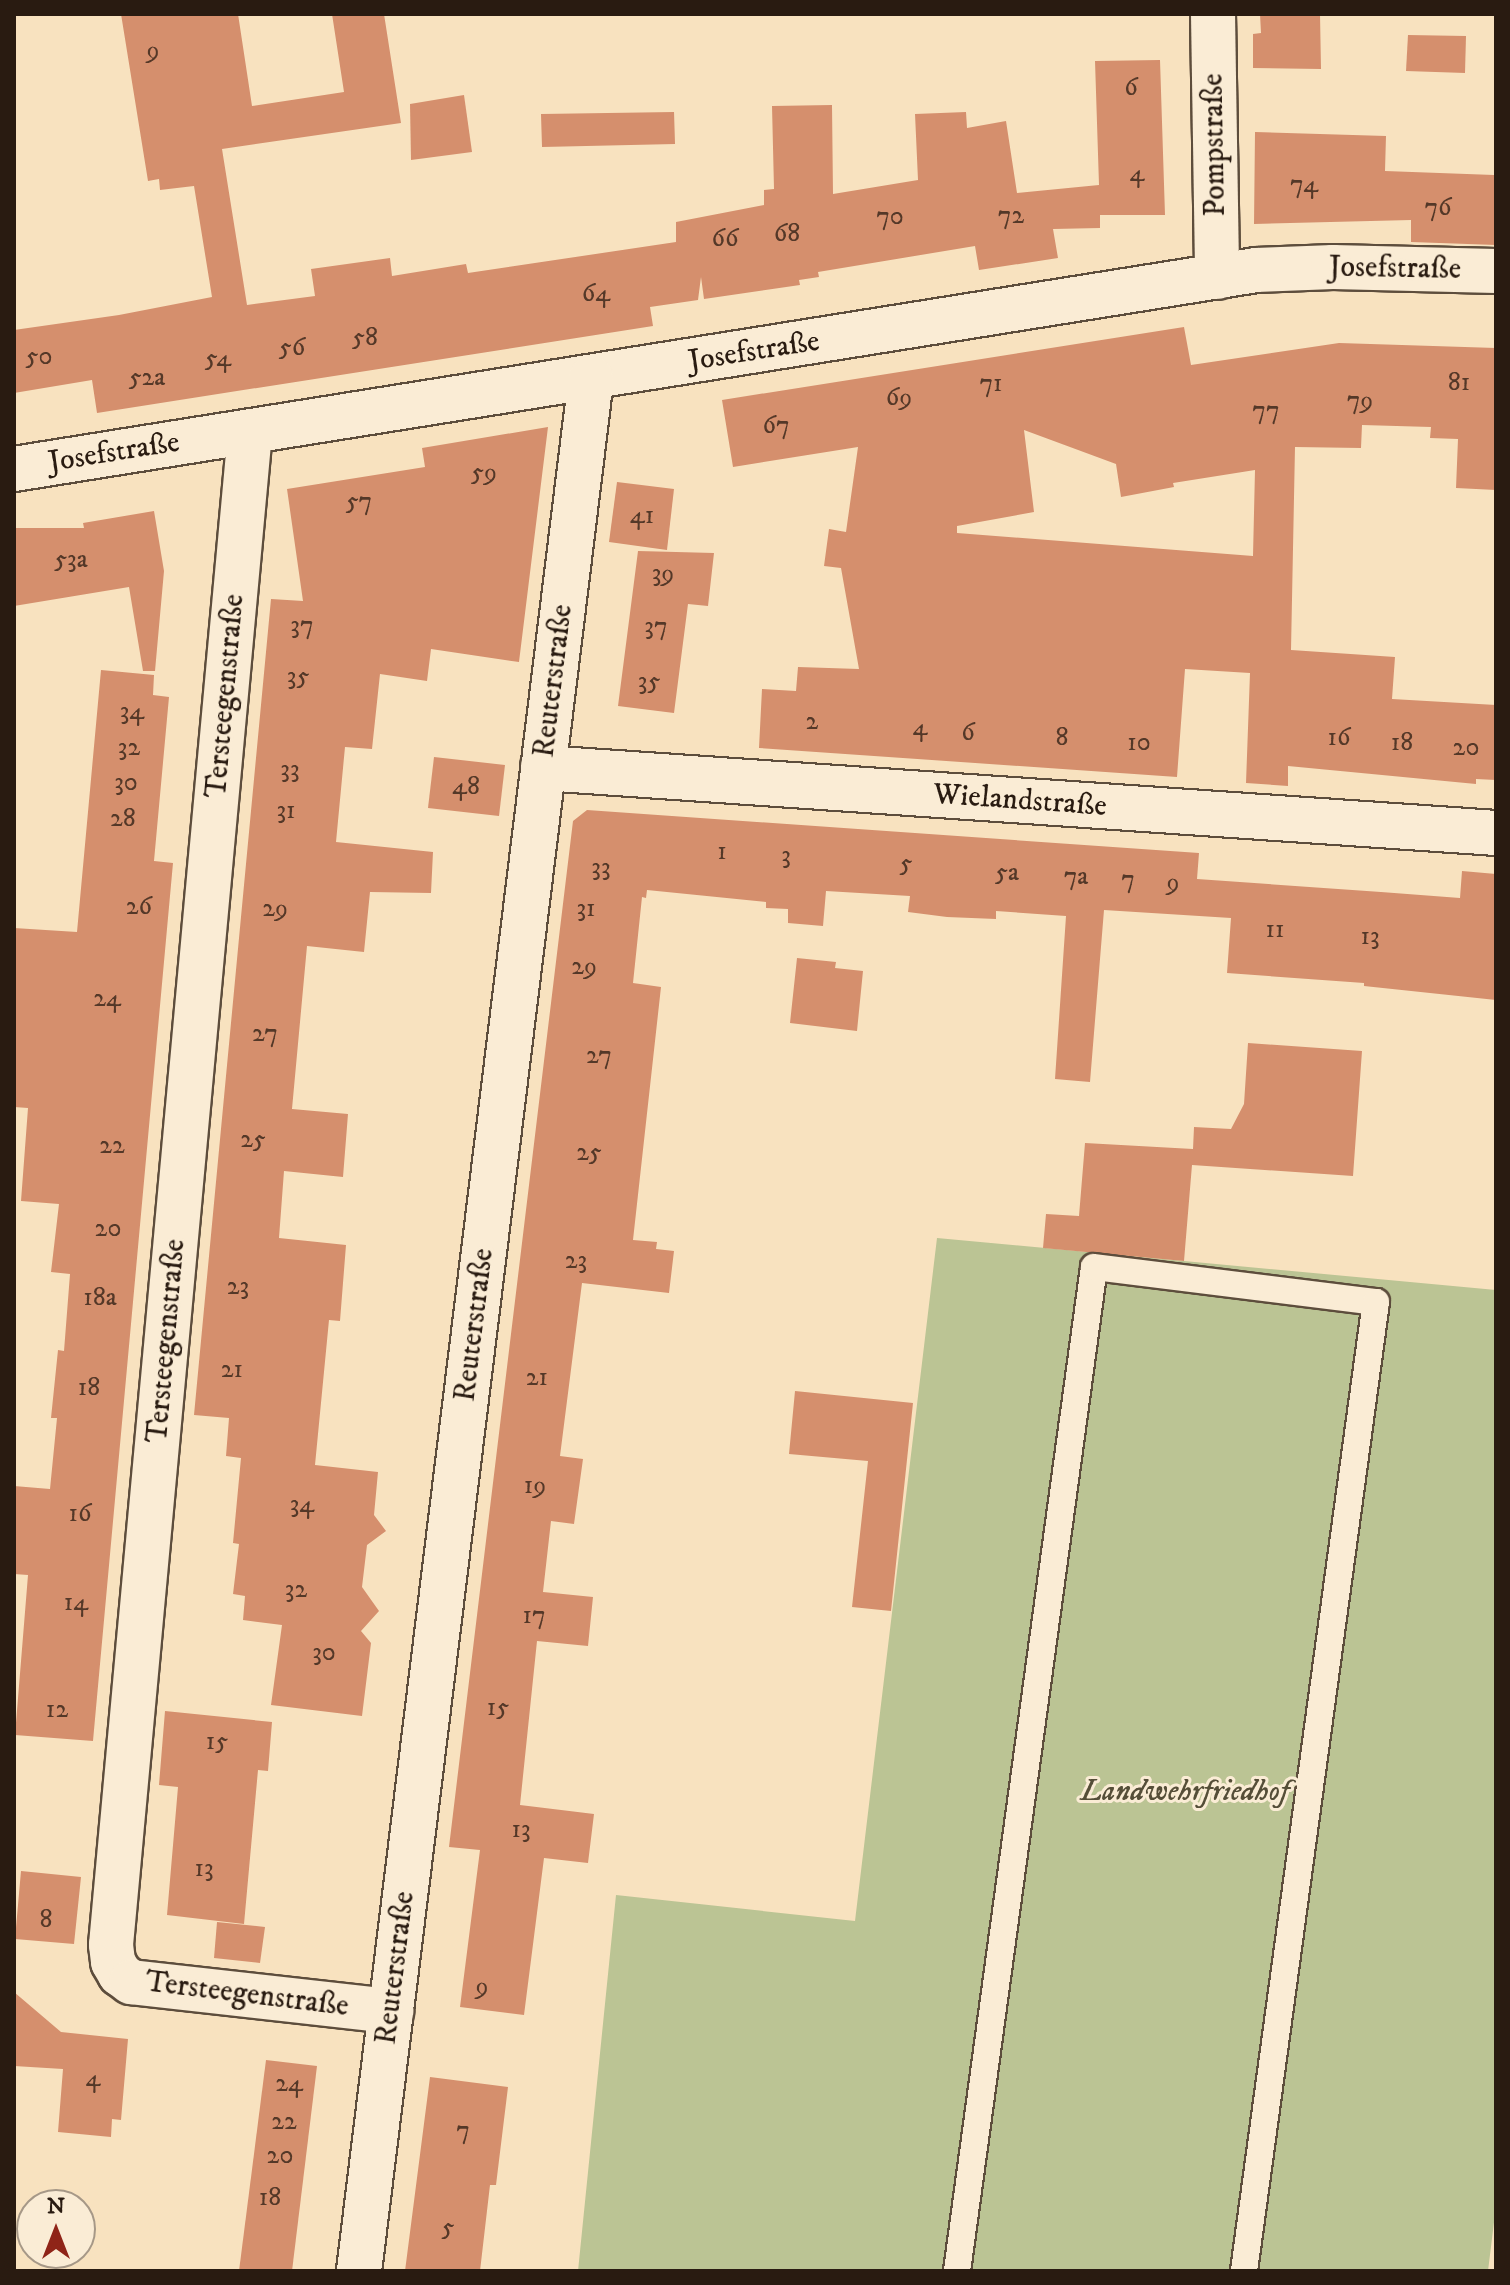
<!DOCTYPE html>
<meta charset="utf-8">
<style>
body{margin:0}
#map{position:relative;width:1510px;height:2285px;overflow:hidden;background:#f8e2bf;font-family:"IM FELL DW Pica",serif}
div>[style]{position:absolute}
.green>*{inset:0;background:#bbc494}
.building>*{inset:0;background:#d58f6d}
.roads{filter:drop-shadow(2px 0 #5d4d3c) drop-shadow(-2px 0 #5d4d3c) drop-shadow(0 2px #5d4d3c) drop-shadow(0 -2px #5d4d3c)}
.service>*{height:26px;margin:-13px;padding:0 13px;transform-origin:13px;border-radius:13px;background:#faecd5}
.minor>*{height:44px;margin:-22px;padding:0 22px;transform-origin:22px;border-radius:22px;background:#faecd5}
span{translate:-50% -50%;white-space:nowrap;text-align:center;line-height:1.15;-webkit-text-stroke:6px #faecd5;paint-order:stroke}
.number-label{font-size:26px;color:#543828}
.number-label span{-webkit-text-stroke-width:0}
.street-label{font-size:30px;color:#291b11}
.park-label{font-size:30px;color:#554e38;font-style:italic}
.frame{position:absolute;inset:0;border:16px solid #291b11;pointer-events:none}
.north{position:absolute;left:16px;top:2189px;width:80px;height:80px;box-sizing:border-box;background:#faecd5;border:2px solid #a69887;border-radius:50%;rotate:0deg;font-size:22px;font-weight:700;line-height:32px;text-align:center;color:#291b11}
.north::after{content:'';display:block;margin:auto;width:28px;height:36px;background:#8f2418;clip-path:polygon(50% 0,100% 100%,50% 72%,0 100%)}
</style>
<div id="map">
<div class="green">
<div style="clip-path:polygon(937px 1238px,1496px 1290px,1496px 2206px,1488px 2271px,578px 2271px,616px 1895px,855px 1921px)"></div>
</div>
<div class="building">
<div style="clip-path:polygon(121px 14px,238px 14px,252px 106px,344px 92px,332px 14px,384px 14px,401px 123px,222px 149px,247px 305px,315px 296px,311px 269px,390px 258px,392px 276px,466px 264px,468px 273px,676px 242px,676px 222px,764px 205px,764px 190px,774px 189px,772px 106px,832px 105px,833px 194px,918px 180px,915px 114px,966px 112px,967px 128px,1006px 121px,1017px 193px,1099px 185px,1095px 61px,1160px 60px,1165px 215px,1100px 215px,1100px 228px,1053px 229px,1058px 258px,979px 270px,975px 246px,818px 272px,819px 277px,799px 280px,800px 285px,704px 299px,701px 277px,698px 300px,650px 307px,653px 326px,97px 413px,92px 380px,14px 393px,14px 330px,119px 315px,212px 297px,194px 186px,160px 190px,159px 179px,148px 181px)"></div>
<div style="clip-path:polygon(1260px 14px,1320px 14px,1321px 69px,1253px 68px,1253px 34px,1261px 33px)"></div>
<div style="clip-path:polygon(1408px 35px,1466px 36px,1465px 73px,1406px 71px)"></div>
<div style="clip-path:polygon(464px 95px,472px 152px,411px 160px,410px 104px)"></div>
<div style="clip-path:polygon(674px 112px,675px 144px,542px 147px,541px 114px)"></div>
<div style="clip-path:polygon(1255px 132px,1386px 136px,1385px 171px,1494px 175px,1496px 245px,1411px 242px,1411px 220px,1254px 224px)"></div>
<div style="clip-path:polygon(evenodd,1184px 327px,1191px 365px,1339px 343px,1496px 348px,1496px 490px,1456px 488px,1458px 439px,1430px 438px,1431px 427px,1362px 425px,1361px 448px,1295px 447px,1291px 650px,1395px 657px,1392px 699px,1496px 705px,1496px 780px,1476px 779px,1476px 784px,1288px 766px,1288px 786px,1246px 783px,1250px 673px,1185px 669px,1177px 777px,759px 748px,762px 689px,796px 691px,798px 667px,859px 669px,841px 568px,824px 566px,829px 529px,846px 532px,858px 447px,733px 467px,722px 400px,1184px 327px,1024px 430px,1116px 464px,1121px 497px,1174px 487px,1173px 483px,1255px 470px,1253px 556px,957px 533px,957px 526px,1034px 512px,1024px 430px)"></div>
<div style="clip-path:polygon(548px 427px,519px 662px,431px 649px,427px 681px,380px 674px,372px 749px,345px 747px,336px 842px,433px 852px,431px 893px,370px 892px,364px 952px,307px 946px,292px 1109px,348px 1114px,343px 1177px,284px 1171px,279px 1238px,346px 1245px,340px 1321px,329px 1320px,315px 1465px,378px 1472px,374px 1515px,386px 1531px,367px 1545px,362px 1587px,379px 1611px,361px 1631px,371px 1643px,362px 1716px,271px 1705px,282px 1625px,243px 1620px,245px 1596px,233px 1594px,239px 1544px,233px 1543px,241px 1458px,226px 1456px,229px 1418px,194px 1415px,271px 599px,303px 601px,287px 489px,425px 467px,422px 448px)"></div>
<div style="clip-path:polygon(617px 482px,674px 489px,667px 550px,609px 542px)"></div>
<div style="clip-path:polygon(154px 511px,164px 571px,155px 671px,143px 671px,129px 587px,14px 606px,14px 528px,84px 528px,83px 523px)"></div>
<div style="clip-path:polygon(638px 551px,714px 553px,708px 606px,688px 604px,674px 713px,618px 706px)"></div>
<div style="clip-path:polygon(101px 670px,154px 675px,153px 695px,169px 697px,154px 861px,173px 863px,93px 1741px,15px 1735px,28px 1575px,14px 1574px,14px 1486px,50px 1489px,57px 1418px,51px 1418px,58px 1350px,64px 1351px,70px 1274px,51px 1272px,59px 1204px,21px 1201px,28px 1108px,14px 1107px,14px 928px,77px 932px)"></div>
<div style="clip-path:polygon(434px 757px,505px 765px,499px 816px,428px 808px)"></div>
<div style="clip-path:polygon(587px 810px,1199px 853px,1197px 879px,1381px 892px,1460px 898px,1462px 871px,1496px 874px,1496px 1000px,1364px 986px,1364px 983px,1227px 973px,1231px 918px,1104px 910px,1090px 1082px,1055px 1079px,1066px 916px,996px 911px,996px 919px,947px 917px,908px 912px,910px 896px,826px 891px,823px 926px,788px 923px,788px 909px,766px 908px,766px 902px,647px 890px,646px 898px,642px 897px,633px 983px,661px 987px,633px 1240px,657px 1242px,656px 1249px,674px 1251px,669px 1293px,582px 1283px,560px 1456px,583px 1459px,574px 1524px,551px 1521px,543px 1592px,593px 1597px,588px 1646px,537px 1641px,520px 1805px,594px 1814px,588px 1863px,544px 1858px,524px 2015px,460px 2007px,480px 1850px,449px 1847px,573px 821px)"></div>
<div style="clip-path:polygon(797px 958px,836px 962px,835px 968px,863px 971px,857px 1031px,790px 1023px)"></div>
<div style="clip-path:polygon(1248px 1043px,1362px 1051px,1353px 1176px,1192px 1165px,1184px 1261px,1043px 1248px,1046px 1214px,1079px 1216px,1085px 1143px,1193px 1149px,1194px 1127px,1231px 1129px,1244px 1104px)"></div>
<div style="clip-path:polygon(795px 1391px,913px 1403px,891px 1611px,852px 1607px,868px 1461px,789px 1454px)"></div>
<div style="clip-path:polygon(165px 1711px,272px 1722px,268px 1771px,258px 1770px,244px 1924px,167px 1915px,178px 1787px,159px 1785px)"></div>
<div style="clip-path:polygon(21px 1871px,81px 1877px,74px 1944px,15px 1939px)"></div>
<div style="clip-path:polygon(217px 1922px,265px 1927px,260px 1963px,214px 1958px)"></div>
<div style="clip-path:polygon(14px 1992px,61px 2032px,128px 2039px,121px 2120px,112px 2119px,111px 2137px,58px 2132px,63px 2069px,14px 2066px)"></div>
<div style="clip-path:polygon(266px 2060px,317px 2066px,292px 2271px,239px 2271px)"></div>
<div style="clip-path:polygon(430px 2077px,508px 2087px,496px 2185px,490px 2185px,480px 2271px,405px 2271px)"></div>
</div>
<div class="roads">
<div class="service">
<div style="left:957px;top:2271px;width:1013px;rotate:-82.23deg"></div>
<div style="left:1094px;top:1267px;width:284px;rotate:7.1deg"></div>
<div style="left:1376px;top:1302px;width:978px;rotate:97.76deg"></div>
</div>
<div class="minor">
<div style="left:1213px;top:14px;width:263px;rotate:89.1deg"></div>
<div style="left:250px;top:432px;width:1519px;rotate:95.25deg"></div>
<div style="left:111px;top:1945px;width:17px;rotate:83deg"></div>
<div style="left:113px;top:1962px;width:14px;rotate:60deg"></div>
<div style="left:120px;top:1974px;width:14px;rotate:36deg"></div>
<div style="left:131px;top:1982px;width:262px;rotate:6.4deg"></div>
<div style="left:14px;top:469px;width:1258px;rotate:-9.1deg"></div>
<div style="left:1256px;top:270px;width:77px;rotate:-2.2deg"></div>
<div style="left:1333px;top:267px;width:163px;rotate:1.4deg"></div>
<div style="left:543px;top:768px;width:955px;rotate:3.9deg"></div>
<div style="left:359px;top:2271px;width:1907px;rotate:-83.01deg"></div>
</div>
</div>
<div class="number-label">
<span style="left:153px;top:51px">9</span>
<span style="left:1131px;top:88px">6</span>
<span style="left:1137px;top:174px">4</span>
<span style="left:1304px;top:185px">74</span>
<span style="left:1438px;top:208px">76</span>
<span style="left:1011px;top:216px">72</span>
<span style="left:890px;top:217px">70</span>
<span style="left:787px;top:234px">68</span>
<span style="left:725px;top:239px">66</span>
<span style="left:596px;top:294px">64</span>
<span style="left:365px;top:338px">58</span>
<span style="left:292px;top:348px">56</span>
<span style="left:39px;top:357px">50</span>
<span style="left:218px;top:359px">54</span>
<span style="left:147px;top:378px">52a</span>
<span style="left:1459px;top:383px">81</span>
<span style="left:991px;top:384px">71</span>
<span style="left:899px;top:398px">69</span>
<span style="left:1360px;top:401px">79</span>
<span style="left:1266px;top:411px">77</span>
<span style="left:776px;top:426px">67</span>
<span style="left:484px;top:473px">59</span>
<span style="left:359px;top:502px">57</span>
<span style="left:642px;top:516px">41</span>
<span style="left:71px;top:560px">53a</span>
<span style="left:663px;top:574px">39</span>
<span style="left:302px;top:626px">37</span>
<span style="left:656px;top:627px">37</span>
<span style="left:298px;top:677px">35</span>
<span style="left:649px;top:682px">35</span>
<span style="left:132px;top:712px">34</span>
<span style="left:812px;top:722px">2</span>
<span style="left:920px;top:728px">4</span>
<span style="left:968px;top:733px">6</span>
<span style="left:1062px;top:738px">8</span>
<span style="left:1339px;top:738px">16</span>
<span style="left:1139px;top:743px">10</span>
<span style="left:1402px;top:743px">18</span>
<span style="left:129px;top:748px">32</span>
<span style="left:1466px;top:748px">20</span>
<span style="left:290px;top:770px">33</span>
<span style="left:126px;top:783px">30</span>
<span style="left:466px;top:787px">48</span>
<span style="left:286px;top:811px">31</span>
<span style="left:123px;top:819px">28</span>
<span style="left:722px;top:852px">1</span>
<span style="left:786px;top:856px">3</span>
<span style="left:906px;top:864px">5</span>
<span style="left:601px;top:868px">33</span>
<span style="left:1007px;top:873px">5a</span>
<span style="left:1076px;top:877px">7a</span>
<span style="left:1128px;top:880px">7</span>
<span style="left:1173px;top:883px">9</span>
<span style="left:139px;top:907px">26</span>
<span style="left:275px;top:909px">29</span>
<span style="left:586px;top:909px">31</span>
<span style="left:1275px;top:930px">11</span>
<span style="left:1370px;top:937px">13</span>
<span style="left:584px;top:967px">29</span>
<span style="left:107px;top:999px">24</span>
<span style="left:265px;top:1034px">27</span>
<span style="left:599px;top:1056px">27</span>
<span style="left:253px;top:1140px">25</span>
<span style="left:112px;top:1146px">22</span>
<span style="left:589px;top:1153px">25</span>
<span style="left:108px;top:1229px">20</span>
<span style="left:576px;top:1261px">23</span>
<span style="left:238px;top:1287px">23</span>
<span style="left:100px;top:1298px">18a</span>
<span style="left:232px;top:1370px">21</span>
<span style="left:537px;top:1378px">21</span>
<span style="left:89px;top:1388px">18</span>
<span style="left:535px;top:1486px">19</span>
<span style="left:302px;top:1505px">34</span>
<span style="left:80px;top:1514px">16</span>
<span style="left:296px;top:1590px">32</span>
<span style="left:76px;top:1603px">14</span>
<span style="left:534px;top:1616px">17</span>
<span style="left:324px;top:1653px">30</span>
<span style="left:498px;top:1708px">15</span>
<span style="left:57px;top:1710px">12</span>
<span style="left:217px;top:1742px">15</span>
<span style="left:521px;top:1830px">13</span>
<span style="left:204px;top:1869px">13</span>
<span style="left:46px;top:1920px">8</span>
<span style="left:482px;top:1987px">9</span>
<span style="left:93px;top:2079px">4</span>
<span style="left:289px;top:2084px">24</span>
<span style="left:284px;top:2122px">22</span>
<span style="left:463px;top:2131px">7</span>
<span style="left:280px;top:2156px">20</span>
<span style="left:270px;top:2198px">18</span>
<span style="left:448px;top:2228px">5</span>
</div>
<div class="street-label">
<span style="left:1215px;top:145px;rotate:-91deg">Pompstraße</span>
<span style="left:1395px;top:269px;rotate:1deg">Josefstraße</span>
<span style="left:754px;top:352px;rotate:-9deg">Josefstraße</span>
<span style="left:114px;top:453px;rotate:-9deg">Josefstraße</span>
<span style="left:554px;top:681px;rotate:-83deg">Reuterstraße</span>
<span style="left:226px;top:696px;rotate:-85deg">Tersteegenstraße</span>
<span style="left:1020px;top:801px;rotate:4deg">Wielandstraße</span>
<span style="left:475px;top:1325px;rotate:-83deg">Reuterstraße</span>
<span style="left:167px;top:1341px;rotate:-85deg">Tersteegenstraße</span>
<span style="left:396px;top:1968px;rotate:-83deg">Reuterstraße</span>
<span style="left:247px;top:1995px;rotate:7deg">Tersteegenstraße</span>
</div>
<div class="park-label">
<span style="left:1185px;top:1792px">Landwehrfriedhof</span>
</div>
<div class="frame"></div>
<div class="north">N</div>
</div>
